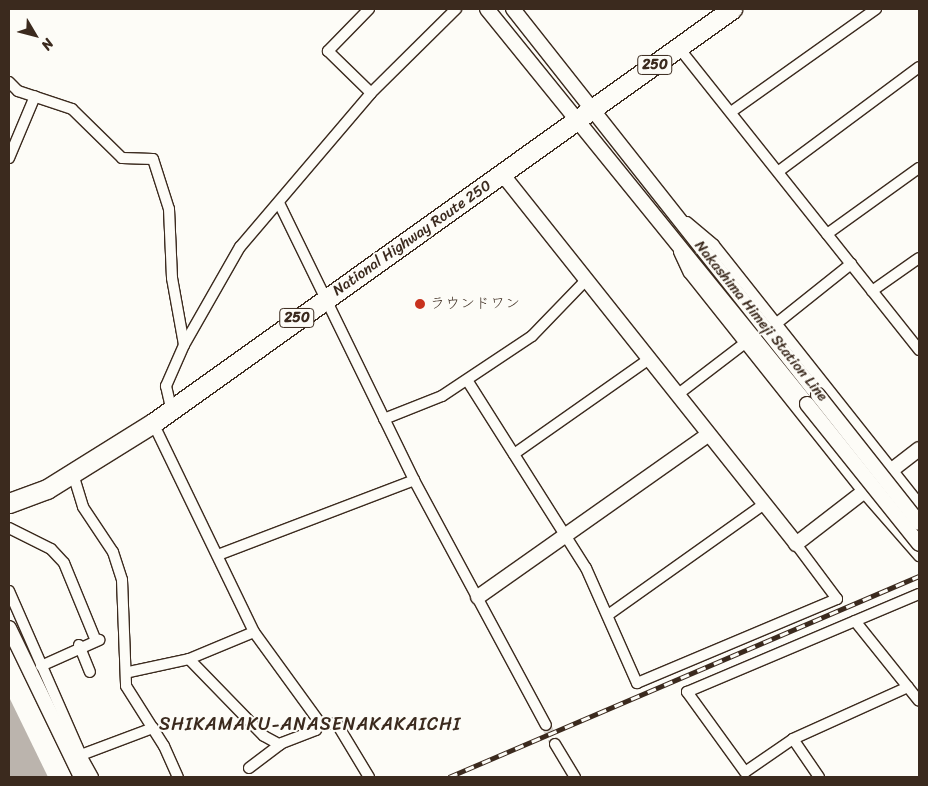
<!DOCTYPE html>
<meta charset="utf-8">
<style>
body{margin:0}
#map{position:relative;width:928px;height:786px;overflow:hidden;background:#fdfcf7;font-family:Sriracha,"Klee One",sans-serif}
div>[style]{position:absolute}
.water>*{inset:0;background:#bbb4ad}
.street-tunnel>*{height:10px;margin-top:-5px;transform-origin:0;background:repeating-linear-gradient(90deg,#d6d2cc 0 10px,transparent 0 15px)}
.roads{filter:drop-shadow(1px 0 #3b2a1e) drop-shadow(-1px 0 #3b2a1e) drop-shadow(0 1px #3b2a1e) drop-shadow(0 -1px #3b2a1e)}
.street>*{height:10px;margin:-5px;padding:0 5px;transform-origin:5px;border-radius:5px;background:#fdfcf7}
.secondary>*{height:14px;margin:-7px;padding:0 7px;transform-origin:7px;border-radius:7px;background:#fdfcf7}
.highway>*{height:19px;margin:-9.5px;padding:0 9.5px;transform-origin:9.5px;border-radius:9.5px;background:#fdfcf7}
.rail>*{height:5px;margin-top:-2.5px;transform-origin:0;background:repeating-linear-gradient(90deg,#fdfcf7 0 9px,#3b2a1e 0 18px);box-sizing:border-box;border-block:1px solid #3b2a1e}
.bridges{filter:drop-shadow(1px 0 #3b2a1e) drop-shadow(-1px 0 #3b2a1e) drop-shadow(0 1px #3b2a1e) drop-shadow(0 -1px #3b2a1e)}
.secondary-bridge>*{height:14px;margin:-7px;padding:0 7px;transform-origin:7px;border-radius:7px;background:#fdfcf7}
.dots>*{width:14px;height:14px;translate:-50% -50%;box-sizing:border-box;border:2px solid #fdfcf7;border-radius:50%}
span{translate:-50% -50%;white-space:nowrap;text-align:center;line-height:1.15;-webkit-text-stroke:4px #fdfcf7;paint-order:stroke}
.shield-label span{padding:1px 4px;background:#fdfcf7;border:1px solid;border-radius:4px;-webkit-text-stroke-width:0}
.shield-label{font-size:14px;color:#3b2a1e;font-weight:700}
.street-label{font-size:15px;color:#3b2a1e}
.poi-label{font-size:15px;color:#3b2a1e}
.left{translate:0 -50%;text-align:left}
.quarter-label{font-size:18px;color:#3b2a1e;letter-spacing:1px}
.frame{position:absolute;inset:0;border:10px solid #3b2a1e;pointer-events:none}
.north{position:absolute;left:10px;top:10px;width:50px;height:50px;-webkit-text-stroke:4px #fdfcf7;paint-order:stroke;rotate:127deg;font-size:14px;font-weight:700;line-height:20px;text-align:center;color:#3b2a1e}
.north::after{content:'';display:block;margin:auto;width:18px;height:22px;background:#3b2a1e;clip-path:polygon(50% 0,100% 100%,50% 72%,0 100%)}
</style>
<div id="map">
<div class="water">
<div style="clip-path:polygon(9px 697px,48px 777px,9px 777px)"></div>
</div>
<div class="street-tunnel">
<div style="left:546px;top:725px;width:21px;rotate:65deg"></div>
</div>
<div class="roads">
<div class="street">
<div style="left:369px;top:9px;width:59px;rotate:134.3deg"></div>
<div style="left:328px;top:51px;width:60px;rotate:44.3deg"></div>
<div style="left:679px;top:48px;width:386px;rotate:51.5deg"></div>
<div style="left:9px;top:82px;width:13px;rotate:45deg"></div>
<div style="left:18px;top:91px;width:57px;rotate:18.4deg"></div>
<div style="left:72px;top:109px;width:70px;rotate:44.4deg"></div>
<div style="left:122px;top:158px;width:31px;rotate:2deg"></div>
<div style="left:153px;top:159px;width:52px;rotate:72.3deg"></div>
<div style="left:169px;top:209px;width:69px;rotate:87.5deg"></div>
<div style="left:172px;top:278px;width:68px;rotate:79.8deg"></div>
<div style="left:184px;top:345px;width:45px;rotate:113.7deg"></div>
<div style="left:166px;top:386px;width:22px;rotate:77deg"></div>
<div style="left:731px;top:112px;width:178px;rotate:-35.4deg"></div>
<div style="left:9px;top:158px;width:67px;rotate:-67.2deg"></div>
<div style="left:779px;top:171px;width:174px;rotate:-36.6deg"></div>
<div style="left:279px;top:203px;width:308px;rotate:64deg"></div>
<div style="left:414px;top:480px;width:278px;rotate:61.7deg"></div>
<div style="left:687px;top:222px;width:35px;rotate:40deg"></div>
<div style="left:714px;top:245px;width:330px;rotate:51.6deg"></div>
<div style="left:827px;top:234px;width:113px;rotate:-35.7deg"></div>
<div style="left:679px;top:252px;width:23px;rotate:65deg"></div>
<div style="left:689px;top:273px;width:281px;rotate:51.5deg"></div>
<div style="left:864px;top:493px;width:84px;rotate:48.9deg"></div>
<div style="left:872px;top:291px;width:57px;rotate:-35.1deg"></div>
<div style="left:777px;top:323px;width:95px;rotate:-38.6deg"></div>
<div style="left:184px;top:345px;width:113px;rotate:-60.3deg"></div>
<div style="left:240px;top:247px;width:202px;rotate:-49.6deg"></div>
<div style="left:371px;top:93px;width:120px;rotate:-44.7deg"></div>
<div style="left:467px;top:380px;width:222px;rotate:57.7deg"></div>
<div style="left:586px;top:568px;width:126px;rotate:66.1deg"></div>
<div style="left:637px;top:683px;width:217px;rotate:-22.8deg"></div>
<div style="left:837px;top:599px;width:69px;rotate:-126.7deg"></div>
<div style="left:677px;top:395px;width:86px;rotate:-37.4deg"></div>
<div style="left:384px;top:419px;width:62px;rotate:-21.6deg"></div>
<div style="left:442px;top:396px;width:108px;rotate:-33.7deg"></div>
<div style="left:532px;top:336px;width:78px;rotate:-46deg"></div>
<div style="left:153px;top:423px;width:232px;rotate:64.2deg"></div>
<div style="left:254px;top:632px;width:112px;rotate:54deg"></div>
<div style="left:320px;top:723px;width:17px;rotate:3deg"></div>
<div style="left:337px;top:724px;width:62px;rotate:58.9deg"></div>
<div style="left:514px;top:454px;width:165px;rotate:-35.1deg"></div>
<div style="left:73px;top:474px;width:34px;rotate:73deg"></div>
<div style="left:83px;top:507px;width:54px;rotate:56.3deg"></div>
<div style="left:113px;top:552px;width:29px;rotate:72deg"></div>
<div style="left:122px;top:580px;width:106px;rotate:87.8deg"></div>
<div style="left:126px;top:686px;width:71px;rotate:57.7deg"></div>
<div style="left:164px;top:746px;width:34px;rotate:66deg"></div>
<div style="left:9px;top:528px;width:47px;rotate:26.6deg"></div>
<div style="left:51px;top:549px;width:19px;rotate:47deg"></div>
<div style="left:64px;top:563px;width:84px;rotate:67.7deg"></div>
<div style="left:218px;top:555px;width:210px;rotate:-20.9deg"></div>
<div style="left:9px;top:591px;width:179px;rotate:66.3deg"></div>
<div style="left:608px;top:615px;width:191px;rotate:-35.4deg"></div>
<div style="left:855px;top:621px;width:102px;rotate:51.3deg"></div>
<div style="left:79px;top:645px;width:29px;rotate:68deg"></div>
<div style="left:189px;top:659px;width:107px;rotate:45.8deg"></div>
<div style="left:264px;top:736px;width:18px;rotate:29deg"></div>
<div style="left:41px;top:666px;width:64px;rotate:-24.1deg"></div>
<div style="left:129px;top:672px;width:61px;rotate:-12.2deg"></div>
<div style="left:189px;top:659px;width:70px;rotate:-22.6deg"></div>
<div style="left:908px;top:687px;width:126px;rotate:155.7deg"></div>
<div style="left:793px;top:739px;width:58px;rotate:145.5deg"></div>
<div style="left:745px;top:772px;width:99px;rotate:-125.9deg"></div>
<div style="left:687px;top:692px;width:252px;rotate:-22.9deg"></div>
<div style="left:793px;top:739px;width:46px;rotate:55.6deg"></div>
<div style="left:555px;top:744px;width:39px;rotate:59deg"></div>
<div style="left:249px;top:768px;width:41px;rotate:-37.1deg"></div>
<div style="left:282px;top:743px;width:36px;rotate:-21deg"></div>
<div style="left:316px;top:730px;width:8px;rotate:-60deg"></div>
<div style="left:93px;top:777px;width:25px;rotate:-119deg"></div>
<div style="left:81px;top:755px;width:77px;rotate:-20.6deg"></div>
</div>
<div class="secondary">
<div style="left:487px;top:9px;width:508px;rotate:50.99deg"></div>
<div style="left:513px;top:9px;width:492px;rotate:51.7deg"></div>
<div style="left:503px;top:175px;width:471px;rotate:51.5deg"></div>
<div style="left:796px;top:544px;width:155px;rotate:-37.7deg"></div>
<div style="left:478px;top:597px;width:281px;rotate:-35.2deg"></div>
<div style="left:9px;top:628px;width:165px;rotate:64.2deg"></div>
</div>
<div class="highway">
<div style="left:9px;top:503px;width:40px;rotate:-20.2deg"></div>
<div style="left:47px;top:489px;width:125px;rotate:-31.9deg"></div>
<div style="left:153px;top:423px;width:712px;rotate:-35.57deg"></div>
</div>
</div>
<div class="rail">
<div style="left:449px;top:777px;width:511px;rotate:-23.15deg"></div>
</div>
<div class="bridges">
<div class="secondary-bridge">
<div style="left:818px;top:395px;width:163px;rotate:51.7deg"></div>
<div style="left:807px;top:404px;width:179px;rotate:51.3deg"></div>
</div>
</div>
<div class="dots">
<div style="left:420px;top:304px;background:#c8321e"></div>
</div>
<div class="shield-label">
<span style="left:655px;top:65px">250</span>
<span style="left:297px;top:318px">250</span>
</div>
<div class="street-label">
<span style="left:412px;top:238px;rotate:-35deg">National Highway Route 250</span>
<span style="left:761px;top:321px;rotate:51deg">Nakashima Himeji Station Line</span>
</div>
<div class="poi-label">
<span class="left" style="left:430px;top:304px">ラウンドワン</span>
</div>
<div class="quarter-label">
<span style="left:310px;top:724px">SHIKAMAKU-ANASENAKAKAICHI</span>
</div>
<div class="frame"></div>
<div class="north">N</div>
</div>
